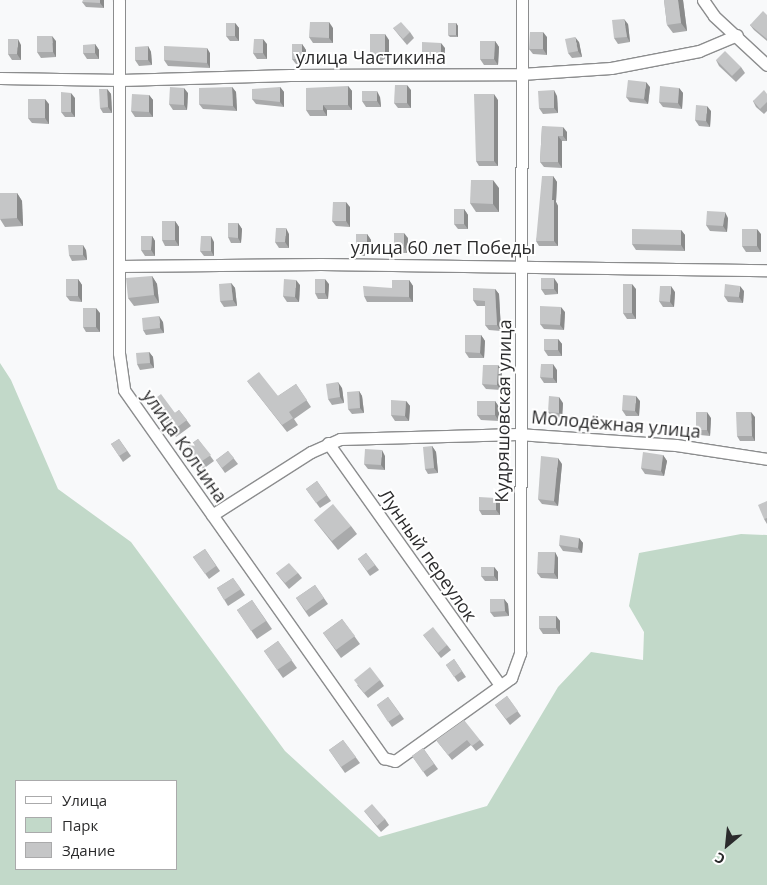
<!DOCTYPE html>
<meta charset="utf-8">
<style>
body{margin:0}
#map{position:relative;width:767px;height:885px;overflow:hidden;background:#f8f9fa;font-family:"Open Sans",sans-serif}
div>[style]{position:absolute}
.green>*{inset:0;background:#c2d9c9}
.roads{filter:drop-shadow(1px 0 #8c8d8e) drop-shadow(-1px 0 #8c8d8e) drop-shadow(0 1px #8c8d8e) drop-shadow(0 -1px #8c8d8e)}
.minor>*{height:11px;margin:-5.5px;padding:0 5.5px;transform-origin:5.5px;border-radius:5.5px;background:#fff}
.wall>*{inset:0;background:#a9aaab}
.shaded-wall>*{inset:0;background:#8a8b8b}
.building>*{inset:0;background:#c5c6c7}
span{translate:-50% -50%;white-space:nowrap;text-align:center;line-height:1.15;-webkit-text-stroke:4px #fff;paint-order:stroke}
.street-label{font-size:18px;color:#2b2b2c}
.legend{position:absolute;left:15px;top:780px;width:162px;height:90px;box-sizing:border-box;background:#fff;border:1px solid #aaaaab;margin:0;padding:6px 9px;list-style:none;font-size:15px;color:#2b2b2c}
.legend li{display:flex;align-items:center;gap:10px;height:25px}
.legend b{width:25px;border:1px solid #aaaaab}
.north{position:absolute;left:702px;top:820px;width:50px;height:50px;-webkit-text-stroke:4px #fff;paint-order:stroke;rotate:208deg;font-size:14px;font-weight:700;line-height:20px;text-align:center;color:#2b2b2c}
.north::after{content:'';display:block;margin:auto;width:18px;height:22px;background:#2b2b2c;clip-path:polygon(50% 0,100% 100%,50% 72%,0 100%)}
</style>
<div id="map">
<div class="green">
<div style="clip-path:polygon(evenodd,0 363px,11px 380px,58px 489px,131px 542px,285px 751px,379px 837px,487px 806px,558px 687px,591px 652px,643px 660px,644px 632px,629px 606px,639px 553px,741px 534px,767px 535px,767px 885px,0 885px,0 363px,16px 781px,176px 781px,176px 869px,16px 869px,16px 781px)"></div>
</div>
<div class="roads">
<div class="minor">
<div style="left:119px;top:0;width:353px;rotate:90deg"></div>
<div style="left:119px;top:353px;width:37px;rotate:82deg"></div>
<div style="left:124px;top:390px;width:451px;rotate:54.8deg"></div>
<div style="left:384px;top:758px;width:11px;rotate:15deg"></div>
<div style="left:395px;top:761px;width:143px;rotate:-35.6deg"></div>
<div style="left:511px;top:678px;width:27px;rotate:-70deg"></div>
<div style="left:520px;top:653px;width:653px;rotate:-89.82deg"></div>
<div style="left:703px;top:0;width:19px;rotate:55deg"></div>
<div style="left:714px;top:16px;width:72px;rotate:42.8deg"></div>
<div style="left:0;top:78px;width:121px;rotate:0.9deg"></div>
<div style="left:121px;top:80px;width:169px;rotate:-1.7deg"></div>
<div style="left:290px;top:75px;width:231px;rotate:-0.2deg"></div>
<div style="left:521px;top:74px;width:90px;rotate:-3.8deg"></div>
<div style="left:611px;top:68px;width:90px;rotate:-10.9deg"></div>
<div style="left:699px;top:51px;width:41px;rotate:-22.8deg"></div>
<div style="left:119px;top:266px;width:202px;rotate:-0.6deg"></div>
<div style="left:321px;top:264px;width:446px;rotate:0.8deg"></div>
<div style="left:328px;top:443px;width:297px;rotate:54.6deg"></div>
<div style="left:212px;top:515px;width:117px;rotate:-32.5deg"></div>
<div style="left:311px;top:452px;width:32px;rotate:-24deg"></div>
<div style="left:340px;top:439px;width:178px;rotate:-1.6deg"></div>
<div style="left:518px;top:434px;width:158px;rotate:4deg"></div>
<div style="left:676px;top:445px;width:92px;rotate:8.7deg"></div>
</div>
</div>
<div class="wall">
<div style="clip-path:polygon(104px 0,104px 8px,86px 7px,82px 2px)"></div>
<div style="clip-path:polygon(664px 0,683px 0,687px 31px,673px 33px,667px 25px)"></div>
<div style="clip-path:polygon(767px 15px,767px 41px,754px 30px,750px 25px)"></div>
<div style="clip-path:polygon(235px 23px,239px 28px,239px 41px,230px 41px,226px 36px)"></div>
<div style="clip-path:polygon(456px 23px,458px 26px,458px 37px,450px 37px,448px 35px)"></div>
<div style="clip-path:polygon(628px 24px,630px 42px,618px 44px,614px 38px)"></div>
<div style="clip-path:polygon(333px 28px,333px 43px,313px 43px,309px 37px)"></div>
<div style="clip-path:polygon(393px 28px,410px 32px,414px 38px,407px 45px)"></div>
<div style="clip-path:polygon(547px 37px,547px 55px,533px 54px,529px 49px)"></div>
<div style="clip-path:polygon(389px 40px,389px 62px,374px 61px,370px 56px)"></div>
<div style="clip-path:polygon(56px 41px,56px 57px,41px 58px,37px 52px)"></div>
<div style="clip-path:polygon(495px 41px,499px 47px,498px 65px,484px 65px,480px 59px)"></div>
<div style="clip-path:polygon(579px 42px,582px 57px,572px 58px,568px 53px)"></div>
<div style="clip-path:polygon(95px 44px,99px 50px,99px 59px,87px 59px,83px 53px)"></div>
<div style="clip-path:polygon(267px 44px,267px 59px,257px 59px,253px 53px)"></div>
<div style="clip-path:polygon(302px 44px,306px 50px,306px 64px,296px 64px,292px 59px)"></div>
<div style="clip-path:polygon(21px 45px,21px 60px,12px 60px,8px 54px)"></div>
<div style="clip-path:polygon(148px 46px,151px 52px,152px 65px,139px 66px,135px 60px)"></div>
<div style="clip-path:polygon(445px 48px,444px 64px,425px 64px,422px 58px)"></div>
<div style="clip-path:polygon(210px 53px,210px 68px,168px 66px,164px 60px)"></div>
<div style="clip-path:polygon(716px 60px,741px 67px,745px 73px,736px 82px,719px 66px)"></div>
<div style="clip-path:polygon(348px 86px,352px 91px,352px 110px,327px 110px,327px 116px,310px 116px,306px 110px)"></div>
<div style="clip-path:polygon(232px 87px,236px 92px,237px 111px,203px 109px,199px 104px)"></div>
<div style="clip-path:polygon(280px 87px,284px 92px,284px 107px,256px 104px,252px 99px)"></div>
<div style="clip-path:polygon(650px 87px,648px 104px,630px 102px,626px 97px)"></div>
<div style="clip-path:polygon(679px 88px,683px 93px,682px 109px,663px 107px,659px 102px)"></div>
<div style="clip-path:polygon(107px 89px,111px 94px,112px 113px,103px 113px,100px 108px)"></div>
<div style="clip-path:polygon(411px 90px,411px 108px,398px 108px,394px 103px)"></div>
<div style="clip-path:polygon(188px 93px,187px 110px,173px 110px,169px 104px)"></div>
<div style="clip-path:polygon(767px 94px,767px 111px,764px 114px,756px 107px,753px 101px)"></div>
<div style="clip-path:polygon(149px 95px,153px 100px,153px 117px,135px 117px,131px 111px)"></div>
<div style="clip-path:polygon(557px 96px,558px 113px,543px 114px,539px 108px)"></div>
<div style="clip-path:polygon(380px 97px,381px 107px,366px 107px,362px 101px)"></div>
<div style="clip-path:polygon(75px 98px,75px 117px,65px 117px,61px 112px)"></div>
<div style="clip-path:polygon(498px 100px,498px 166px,479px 166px,476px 161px)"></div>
<div style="clip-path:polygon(49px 104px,49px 124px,32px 123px,28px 118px)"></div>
<div style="clip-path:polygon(711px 111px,710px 127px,699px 126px,695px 120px)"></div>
<div style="clip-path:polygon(542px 126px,567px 132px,567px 141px,562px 141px,562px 168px,544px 167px,540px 162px)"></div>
<div style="clip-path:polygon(553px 176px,557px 182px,556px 202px,558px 206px,558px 246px,539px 246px,536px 241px)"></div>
<div style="clip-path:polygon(499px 188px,499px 212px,476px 212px,470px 203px)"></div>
<div style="clip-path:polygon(0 193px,17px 193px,22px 201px,23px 226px,5px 227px,0 219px)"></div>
<div style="clip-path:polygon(350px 207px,350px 227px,336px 226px,332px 221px)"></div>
<div style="clip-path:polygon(464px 209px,468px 215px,468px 229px,458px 229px,454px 224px)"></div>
<div style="clip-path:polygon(728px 218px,727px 232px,710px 231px,706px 225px)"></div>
<div style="clip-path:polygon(175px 221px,179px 227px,179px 246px,165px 246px,162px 240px)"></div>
<div style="clip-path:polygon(238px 223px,242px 229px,241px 243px,231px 243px,228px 237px)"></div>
<div style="clip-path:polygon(681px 230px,685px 235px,685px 251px,636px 250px,632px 244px)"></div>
<div style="clip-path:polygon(289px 234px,289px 248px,279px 248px,275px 242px)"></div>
<div style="clip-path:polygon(367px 234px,371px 240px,371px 256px,360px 256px,356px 250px)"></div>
<div style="clip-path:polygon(761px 234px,761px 252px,746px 252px,742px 246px)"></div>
<div style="clip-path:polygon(152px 236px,155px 241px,155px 256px,145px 256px,141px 250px)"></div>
<div style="clip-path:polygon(408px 238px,407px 253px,397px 253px,394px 247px)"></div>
<div style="clip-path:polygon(214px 242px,214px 256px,204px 256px,200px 251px)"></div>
<div style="clip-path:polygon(86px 250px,87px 260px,72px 261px,69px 255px)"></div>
<div style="clip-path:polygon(152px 276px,157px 284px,159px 303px,134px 306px,128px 298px)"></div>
<div style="clip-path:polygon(78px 279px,82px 285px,82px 302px,70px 301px,66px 296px)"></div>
<div style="clip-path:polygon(409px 280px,413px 286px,413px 302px,367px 302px,364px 296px,392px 288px)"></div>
<div style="clip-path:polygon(231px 283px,235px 288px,237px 306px,224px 307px,220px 301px)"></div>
<div style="clip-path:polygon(329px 284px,328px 299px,318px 299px,315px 293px)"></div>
<div style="clip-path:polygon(558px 284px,558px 294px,545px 295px,541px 289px)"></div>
<div style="clip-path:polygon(300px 285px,299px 302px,287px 302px,283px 296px)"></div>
<div style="clip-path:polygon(495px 289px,499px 294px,501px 331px,489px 330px,485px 325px,485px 306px,477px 306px,473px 300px)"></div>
<div style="clip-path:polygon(636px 289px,636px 319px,627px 319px,623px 313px)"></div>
<div style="clip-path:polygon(744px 291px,743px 303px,728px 302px,724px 296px)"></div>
<div style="clip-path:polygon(675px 292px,674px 307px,663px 307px,659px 301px)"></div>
<div style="clip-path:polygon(565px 312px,564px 330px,544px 329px,540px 324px)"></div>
<div style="clip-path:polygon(100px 313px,100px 332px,86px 332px,83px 327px)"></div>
<div style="clip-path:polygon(163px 322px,164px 333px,146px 335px,143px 330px)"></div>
<div style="clip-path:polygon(481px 335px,485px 341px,484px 358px,469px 358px,465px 352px)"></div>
<div style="clip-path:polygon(558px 339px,562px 344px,562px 356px,548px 356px,544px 350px)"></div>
<div style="clip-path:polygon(149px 352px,153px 357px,154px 368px,140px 370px,137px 364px)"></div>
<div style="clip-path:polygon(498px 365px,502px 371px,501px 390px,486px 389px,482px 384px)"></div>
<div style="clip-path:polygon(557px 370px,557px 383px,544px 383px,540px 377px)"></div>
<div style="clip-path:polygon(247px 381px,278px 396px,296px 384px,311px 407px,294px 419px,298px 425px,287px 432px)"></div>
<div style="clip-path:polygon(342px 388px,344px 403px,332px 405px,328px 399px)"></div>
<div style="clip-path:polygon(359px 391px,362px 396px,364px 413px,352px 414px,348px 409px)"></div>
<div style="clip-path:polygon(152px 401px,175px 413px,179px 410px,191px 426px,176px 437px)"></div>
<div style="clip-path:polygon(406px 401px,410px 406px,409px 421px,395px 421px,391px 415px)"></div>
<div style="clip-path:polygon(495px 401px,499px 407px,499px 421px,481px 420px,477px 415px)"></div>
<div style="clip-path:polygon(640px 401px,639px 416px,626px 416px,622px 410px)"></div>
<div style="clip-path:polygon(563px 403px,562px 418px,552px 417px,548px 412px)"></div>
<div style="clip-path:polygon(755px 417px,755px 441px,740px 441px,737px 436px)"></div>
<div style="clip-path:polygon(711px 418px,710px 436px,700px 435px,696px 430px)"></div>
<div style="clip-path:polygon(119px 439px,131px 456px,123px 462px,111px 444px)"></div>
<div style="clip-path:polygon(198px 439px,214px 461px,203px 469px,187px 447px)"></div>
<div style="clip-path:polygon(432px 446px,436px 452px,438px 473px,428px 474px,425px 469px)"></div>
<div style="clip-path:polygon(228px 451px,238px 464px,225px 473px,216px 460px)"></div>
<div style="clip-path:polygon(663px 455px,667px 461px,664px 476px,645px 474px,641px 468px)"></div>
<div style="clip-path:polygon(385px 456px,385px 470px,368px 469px,364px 464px)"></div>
<div style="clip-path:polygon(562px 464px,558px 506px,542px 504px,538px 499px)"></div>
<div style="clip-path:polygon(317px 481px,331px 501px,320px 508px,306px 489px)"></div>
<div style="clip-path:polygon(767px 501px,767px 524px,764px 519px)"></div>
<div style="clip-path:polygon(500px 503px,500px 515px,482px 515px,479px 510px)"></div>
<div style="clip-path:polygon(314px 520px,351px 526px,357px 534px,338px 550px)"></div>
<div style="clip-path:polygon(579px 538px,583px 543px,582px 553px,563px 551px,559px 545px)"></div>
<div style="clip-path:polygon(205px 549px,220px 571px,209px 579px,193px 557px)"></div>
<div style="clip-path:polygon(555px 552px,558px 558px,558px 579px,541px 578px,537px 573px)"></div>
<div style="clip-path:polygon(366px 553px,379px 570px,370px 576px,358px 559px)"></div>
<div style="clip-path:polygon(494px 567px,498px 572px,498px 581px,485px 581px,481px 576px)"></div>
<div style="clip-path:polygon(276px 573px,298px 573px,302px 578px,289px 589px)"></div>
<div style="clip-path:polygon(233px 578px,245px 595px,228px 606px,217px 588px)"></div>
<div style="clip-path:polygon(315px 585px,328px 604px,309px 617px,296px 598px)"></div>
<div style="clip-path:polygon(504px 599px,508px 604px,509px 616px,494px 617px,490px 612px)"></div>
<div style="clip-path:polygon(252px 600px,272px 629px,257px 639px,237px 610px)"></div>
<div style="clip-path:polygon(556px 616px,560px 621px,560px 634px,543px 634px,539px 628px)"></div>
<div style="clip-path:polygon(342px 619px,360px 644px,341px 658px,323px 633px)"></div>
<div style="clip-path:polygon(423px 635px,447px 645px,451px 650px,441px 658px)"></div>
<div style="clip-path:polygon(278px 641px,297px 668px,283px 678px,264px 651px)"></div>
<div style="clip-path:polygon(454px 659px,466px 677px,458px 682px,446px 665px)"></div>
<div style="clip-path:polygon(380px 680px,384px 686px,368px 698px,357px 685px)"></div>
<div style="clip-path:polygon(507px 696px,521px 716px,510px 725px,495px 705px)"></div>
<div style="clip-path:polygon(388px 697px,404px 719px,392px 727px,377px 705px)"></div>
<div style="clip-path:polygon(343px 740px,360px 763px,345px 773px,329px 750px)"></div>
<div style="clip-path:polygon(436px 740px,480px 740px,484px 745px,476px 751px,471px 745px,452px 760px)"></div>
<div style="clip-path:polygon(423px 748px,438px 769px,427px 777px,412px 756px)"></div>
<div style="clip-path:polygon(364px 811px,385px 819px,389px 825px,381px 832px)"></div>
</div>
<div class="shaded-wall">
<div style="clip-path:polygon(100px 0,104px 0,104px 8px,100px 3px)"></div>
<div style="clip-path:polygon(678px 0,683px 0,687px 31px,681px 23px)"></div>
<div style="clip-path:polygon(624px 19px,628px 24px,630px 42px,627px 37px)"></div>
<div style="clip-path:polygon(329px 22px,333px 28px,333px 43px,329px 38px)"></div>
<div style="clip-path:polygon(235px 23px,239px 28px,239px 41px,235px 36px)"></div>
<div style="clip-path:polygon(456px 23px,458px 26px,458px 37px,456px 35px)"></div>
<div style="clip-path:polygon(543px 32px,547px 37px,547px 55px,543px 49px)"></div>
<div style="clip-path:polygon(385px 34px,389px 40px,389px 62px,385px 56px)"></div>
<div style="clip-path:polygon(52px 36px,56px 41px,56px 57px,53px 52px)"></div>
<div style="clip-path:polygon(575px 37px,579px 42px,582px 57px,578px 51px)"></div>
<div style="clip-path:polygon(18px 39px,21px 45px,21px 60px,17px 54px)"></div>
<div style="clip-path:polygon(263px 39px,267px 44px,267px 59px,263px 53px)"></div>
<div style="clip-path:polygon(495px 41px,499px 47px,498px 65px,494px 59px)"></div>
<div style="clip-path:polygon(441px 43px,445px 48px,444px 64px,441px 59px)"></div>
<div style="clip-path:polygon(95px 44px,99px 50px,99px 59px,95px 53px)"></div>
<div style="clip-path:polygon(302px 44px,306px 50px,306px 64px,302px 59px)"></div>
<div style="clip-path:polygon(148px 46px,151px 52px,152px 65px,148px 60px)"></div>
<div style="clip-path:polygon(207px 48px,210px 53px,210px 68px,207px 63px)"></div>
<div style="clip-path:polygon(646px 82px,650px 87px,648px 104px,644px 99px)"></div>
<div style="clip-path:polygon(407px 85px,411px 90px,411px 108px,407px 103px)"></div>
<div style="clip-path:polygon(348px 86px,352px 91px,352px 110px,348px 105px)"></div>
<div style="clip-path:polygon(232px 87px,236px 92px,237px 111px,233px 106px)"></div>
<div style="clip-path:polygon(280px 87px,284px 92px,284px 107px,280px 102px)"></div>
<div style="clip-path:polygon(184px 88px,188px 93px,187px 110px,184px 105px)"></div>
<div style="clip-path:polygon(679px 88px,683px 93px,682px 109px,678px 103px)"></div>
<div style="clip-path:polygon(107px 89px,111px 94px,112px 113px,108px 107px)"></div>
<div style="clip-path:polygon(554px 90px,557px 96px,558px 113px,554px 108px)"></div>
<div style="clip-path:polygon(377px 91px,380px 97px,381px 107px,377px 101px)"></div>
<div style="clip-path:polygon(71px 93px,75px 98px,75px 117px,71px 112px)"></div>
<div style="clip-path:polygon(494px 94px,498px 100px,498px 166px,494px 161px)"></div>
<div style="clip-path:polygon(149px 95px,153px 100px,153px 117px,149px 112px)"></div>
<div style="clip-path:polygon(45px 99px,49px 104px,49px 124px,45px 118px)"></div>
<div style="clip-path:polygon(323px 105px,327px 110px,327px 116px,323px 110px)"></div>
<div style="clip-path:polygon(707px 106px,711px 111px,710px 127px,706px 121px)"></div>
<div style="clip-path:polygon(563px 127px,567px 132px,567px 141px,563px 136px)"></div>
<div style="clip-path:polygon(558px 136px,562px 141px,562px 168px,558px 162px)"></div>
<div style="clip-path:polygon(553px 176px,557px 182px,556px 202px,558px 206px,558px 246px,554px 241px,552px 200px)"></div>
<div style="clip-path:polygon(493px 180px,499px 188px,499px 212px,493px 204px)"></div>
<div style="clip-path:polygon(17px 193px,22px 201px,23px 226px,17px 218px)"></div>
<div style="clip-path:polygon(346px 202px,350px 207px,350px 227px,346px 221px)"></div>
<div style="clip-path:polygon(464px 209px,468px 215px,468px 229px,464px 224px)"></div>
<div style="clip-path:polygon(725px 212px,728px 218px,727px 232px,723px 226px)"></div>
<div style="clip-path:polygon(175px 221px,179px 227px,179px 246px,175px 240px)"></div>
<div style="clip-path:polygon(238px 223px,242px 229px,241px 243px,238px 238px)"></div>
<div style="clip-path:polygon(286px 228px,289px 234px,289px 248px,285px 242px)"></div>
<div style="clip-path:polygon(757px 229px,761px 234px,761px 252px,757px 246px)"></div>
<div style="clip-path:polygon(681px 230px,685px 235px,685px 251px,681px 245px)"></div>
<div style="clip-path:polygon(404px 233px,408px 238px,407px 253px,404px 247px)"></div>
<div style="clip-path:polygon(367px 234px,371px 240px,371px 256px,367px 250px)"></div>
<div style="clip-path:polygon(152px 236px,155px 241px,155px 256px,151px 250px)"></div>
<div style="clip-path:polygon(211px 236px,214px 242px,214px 256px,211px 251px)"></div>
<div style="clip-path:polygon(83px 245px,86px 250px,87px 260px,83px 255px)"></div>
<div style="clip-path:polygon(152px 276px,157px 284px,159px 303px,154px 295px)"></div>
<div style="clip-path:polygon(554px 278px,558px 284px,558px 294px,554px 289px)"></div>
<div style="clip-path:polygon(78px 279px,82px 285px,82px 302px,78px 296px)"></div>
<div style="clip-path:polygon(325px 279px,329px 284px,328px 299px,325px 293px)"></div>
<div style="clip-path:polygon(296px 280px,300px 285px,299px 302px,295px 297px)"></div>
<div style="clip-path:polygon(409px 280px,413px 286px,413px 302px,409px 297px)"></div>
<div style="clip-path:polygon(231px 283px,235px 288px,237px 306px,233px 300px)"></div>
<div style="clip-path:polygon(632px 284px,636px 289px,636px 319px,632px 313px)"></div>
<div style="clip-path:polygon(671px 286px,675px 292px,674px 307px,670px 302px)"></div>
<div style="clip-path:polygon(740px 286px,744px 291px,743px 303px,739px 297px)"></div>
<div style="clip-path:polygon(495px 289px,499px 294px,501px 331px,497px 325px)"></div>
<div style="clip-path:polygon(561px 307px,565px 312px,564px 330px,560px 325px)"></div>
<div style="clip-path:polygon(96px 308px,100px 313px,100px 332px,96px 327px)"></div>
<div style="clip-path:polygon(159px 316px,163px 322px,164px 333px,160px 328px)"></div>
<div style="clip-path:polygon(481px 335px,485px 341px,484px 358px,480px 353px)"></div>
<div style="clip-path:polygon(558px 339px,562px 344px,562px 356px,558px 350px)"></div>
<div style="clip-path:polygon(149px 352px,153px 357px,154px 368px,150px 363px)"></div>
<div style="clip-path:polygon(553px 364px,557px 370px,557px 383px,553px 378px)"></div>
<div style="clip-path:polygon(498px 365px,502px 371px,501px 390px,497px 385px)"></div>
<div style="clip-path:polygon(338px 382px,342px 388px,344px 403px,340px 397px)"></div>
<div style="clip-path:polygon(359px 391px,362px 396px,364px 413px,360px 408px)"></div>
<div style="clip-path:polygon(636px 396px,640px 401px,639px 416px,635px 411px)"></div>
<div style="clip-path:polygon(559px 397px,563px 403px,562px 418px,559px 413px)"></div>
<div style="clip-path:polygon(406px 401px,410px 406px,409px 421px,405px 416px)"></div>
<div style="clip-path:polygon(495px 401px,499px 407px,499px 421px,495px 415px)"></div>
<div style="clip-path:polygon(707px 412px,711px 418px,710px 436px,707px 430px)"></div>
<div style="clip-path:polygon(751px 412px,755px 417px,755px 441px,752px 436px)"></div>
<div style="clip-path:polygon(432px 446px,436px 452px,438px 473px,434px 468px)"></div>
<div style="clip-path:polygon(382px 450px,385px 456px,385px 470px,381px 465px)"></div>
<div style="clip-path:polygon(663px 455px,667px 461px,664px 476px,661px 471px)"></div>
<div style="clip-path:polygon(558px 458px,562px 464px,558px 506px,554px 501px)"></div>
<div style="clip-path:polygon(496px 498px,500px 503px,500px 515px,496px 510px)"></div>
<div style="clip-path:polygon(579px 538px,583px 543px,582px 553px,578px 548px)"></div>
<div style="clip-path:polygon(555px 552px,558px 558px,558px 579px,554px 573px)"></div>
<div style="clip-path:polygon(494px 567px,498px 572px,498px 581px,494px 576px)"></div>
<div style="clip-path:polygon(504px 599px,508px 604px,509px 616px,505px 611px)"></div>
<div style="clip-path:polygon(556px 616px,560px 621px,560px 634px,556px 628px)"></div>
</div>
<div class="building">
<div style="clip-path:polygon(83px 0,100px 0,100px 3px,82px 2px)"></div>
<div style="clip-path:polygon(664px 0,678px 0,681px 23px,667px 25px)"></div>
<div style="clip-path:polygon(763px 11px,767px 15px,767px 39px,750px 25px)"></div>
<div style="clip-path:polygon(624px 19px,627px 37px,614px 38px,612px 20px)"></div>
<div style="clip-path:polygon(310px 22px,329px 22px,329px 38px,309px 37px)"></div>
<div style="clip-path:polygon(401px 22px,410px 32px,403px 39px,393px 28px)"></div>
<div style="clip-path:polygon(226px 23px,235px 23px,235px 36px,226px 36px)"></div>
<div style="clip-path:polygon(448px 23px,456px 23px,456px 35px,448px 35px)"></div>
<div style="clip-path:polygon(530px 32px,543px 32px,543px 49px,529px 49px)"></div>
<div style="clip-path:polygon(370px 34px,385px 34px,385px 56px,370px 56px)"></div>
<div style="clip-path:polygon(37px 36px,52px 36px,53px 52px,37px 52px)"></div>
<div style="clip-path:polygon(575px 37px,578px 51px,568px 53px,565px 39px)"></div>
<div style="clip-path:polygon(8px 39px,18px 39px,17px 54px,8px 54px)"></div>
<div style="clip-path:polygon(254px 39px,263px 39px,263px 53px,253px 53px)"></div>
<div style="clip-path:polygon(480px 41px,495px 41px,494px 59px,480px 59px)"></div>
<div style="clip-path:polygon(422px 42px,441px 43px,441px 59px,422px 58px)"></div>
<div style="clip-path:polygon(95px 44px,95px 53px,83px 53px,83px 45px)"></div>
<div style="clip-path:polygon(292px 44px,302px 44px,302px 59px,292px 59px)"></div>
<div style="clip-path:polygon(148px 46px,148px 60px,135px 60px,135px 47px)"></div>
<div style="clip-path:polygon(164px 46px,207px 48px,207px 63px,164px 60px)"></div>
<div style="clip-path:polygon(725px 51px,741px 67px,732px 76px,716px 60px)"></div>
<div style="clip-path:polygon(628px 80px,646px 82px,644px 99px,626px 97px)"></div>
<div style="clip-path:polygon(395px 85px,407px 85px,407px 103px,394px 103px)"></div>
<div style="clip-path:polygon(348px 86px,348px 105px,323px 105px,323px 110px,306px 110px,306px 88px)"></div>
<div style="clip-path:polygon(660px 86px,679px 88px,678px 103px,659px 102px)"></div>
<div style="clip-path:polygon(170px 87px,184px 88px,184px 105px,169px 104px)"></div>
<div style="clip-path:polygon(232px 87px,233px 106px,199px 104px,199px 88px)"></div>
<div style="clip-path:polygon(280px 87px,280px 102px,252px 99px,252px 89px)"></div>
<div style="clip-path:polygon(99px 89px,107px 89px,108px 107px,100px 108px)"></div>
<div style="clip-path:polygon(554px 90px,554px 108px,539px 108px,538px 91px)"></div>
<div style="clip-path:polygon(764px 90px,767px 94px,767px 102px,760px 109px,753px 101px)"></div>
<div style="clip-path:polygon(362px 91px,377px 91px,377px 101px,362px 101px)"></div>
<div style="clip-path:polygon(61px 92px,71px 93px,71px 112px,61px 112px)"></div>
<div style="clip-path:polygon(132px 94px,149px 95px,149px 112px,131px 111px)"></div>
<div style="clip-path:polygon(474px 94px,494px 94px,494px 161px,476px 161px)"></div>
<div style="clip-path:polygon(28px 99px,45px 99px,45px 118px,28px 118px)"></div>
<div style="clip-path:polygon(696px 105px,707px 106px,706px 121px,695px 120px)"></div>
<div style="clip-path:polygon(542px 126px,563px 127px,563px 136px,558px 136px,558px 162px,540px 162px)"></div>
<div style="clip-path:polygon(542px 176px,553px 176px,552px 200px,554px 200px,554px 241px,536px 241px)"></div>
<div style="clip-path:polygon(471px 180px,493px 180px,493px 204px,470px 203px)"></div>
<div style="clip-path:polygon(0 193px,17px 193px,17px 218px,0 219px)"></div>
<div style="clip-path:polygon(333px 202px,346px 202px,346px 221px,332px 221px)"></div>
<div style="clip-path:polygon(454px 209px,464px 209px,464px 224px,454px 224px)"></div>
<div style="clip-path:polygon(707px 211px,725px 212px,723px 226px,706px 225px)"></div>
<div style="clip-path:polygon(162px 221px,175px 221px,175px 240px,162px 240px)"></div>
<div style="clip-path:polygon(228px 223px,238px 223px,238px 238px,228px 237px)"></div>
<div style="clip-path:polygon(276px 228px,286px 228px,285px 242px,275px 242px)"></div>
<div style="clip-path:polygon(632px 229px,681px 230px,681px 245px,632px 244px)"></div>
<div style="clip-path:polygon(742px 229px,757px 229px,757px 246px,742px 246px)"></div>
<div style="clip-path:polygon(394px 233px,404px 233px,404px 247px,394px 247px)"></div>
<div style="clip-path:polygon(356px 234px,367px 234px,367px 250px,356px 250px)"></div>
<div style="clip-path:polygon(141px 236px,152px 236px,151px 250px,141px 250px)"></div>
<div style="clip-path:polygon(201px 236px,211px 236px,211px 251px,200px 251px)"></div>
<div style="clip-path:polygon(68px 245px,83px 245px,83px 255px,69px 255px)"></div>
<div style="clip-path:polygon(152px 276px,154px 295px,128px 298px,126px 278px)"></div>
<div style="clip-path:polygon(541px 278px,554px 278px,554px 289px,541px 289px)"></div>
<div style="clip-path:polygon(66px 279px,78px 279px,78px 296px,66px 296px)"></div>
<div style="clip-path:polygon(284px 279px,296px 280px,295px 297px,283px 296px)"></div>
<div style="clip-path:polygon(315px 279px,325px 279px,325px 293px,315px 293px)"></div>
<div style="clip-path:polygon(392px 280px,409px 280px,409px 297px,364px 296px,363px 286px,392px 288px)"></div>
<div style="clip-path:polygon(231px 283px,233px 300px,220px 301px,219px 284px)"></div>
<div style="clip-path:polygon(623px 284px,632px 284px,632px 313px,623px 313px)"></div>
<div style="clip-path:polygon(725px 284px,740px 286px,739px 297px,724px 296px)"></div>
<div style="clip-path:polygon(660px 286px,671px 286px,670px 302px,659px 301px)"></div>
<div style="clip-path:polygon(473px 288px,495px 289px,497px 325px,485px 325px,485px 301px,473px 300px)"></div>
<div style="clip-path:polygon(540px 306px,561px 307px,560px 325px,540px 324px)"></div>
<div style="clip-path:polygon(83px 308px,96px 308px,96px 327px,83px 327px)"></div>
<div style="clip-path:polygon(159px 316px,160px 328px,143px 330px,142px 318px)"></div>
<div style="clip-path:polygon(465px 335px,481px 335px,480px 353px,465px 352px)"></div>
<div style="clip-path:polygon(544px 339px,558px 339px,558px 350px,544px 350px)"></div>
<div style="clip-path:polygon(149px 352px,150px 363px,137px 364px,136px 353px)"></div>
<div style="clip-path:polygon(541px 364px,553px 364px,553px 378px,540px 377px)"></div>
<div style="clip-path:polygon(483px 365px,498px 365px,497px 385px,482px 384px)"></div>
<div style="clip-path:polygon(259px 372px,278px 396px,296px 384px,307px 400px,289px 412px,293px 418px,282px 425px,247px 381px)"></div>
<div style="clip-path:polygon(338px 382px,340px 397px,328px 399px,326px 384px)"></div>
<div style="clip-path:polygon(359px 391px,360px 408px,348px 409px,347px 392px)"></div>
<div style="clip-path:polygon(161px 394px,175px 413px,179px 410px,187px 420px,172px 431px,152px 401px)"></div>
<div style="clip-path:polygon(623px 395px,636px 396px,635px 411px,622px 410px)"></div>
<div style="clip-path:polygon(549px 396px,559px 397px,559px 413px,548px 412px)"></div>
<div style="clip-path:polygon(391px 400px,406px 401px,405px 416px,391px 415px)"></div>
<div style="clip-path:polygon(477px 401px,495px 401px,495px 415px,477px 415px)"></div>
<div style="clip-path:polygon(696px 412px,707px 412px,707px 430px,696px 430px)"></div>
<div style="clip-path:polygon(736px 412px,751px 412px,752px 436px,737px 436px)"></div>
<div style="clip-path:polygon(119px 439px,127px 451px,119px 456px,111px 444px)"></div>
<div style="clip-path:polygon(198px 439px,211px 455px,199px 463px,187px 447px)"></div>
<div style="clip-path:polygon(432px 446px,434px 468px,425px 469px,423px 447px)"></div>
<div style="clip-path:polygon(365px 449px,382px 450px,381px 465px,364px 464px)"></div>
<div style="clip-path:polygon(228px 451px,234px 458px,222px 468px,216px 460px)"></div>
<div style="clip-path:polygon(643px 452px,663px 455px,661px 471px,641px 468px)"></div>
<div style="clip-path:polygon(541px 456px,558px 458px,554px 501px,538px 499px)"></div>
<div style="clip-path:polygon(317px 481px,327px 495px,316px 503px,306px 489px)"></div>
<div style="clip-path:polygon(479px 497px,496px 498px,496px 510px,479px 510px)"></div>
<div style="clip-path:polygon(767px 501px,767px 518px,764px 519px,758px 505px)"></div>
<div style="clip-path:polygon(333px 504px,351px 526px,332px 541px,314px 520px)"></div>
<div style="clip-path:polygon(560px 535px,579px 538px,578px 548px,559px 545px)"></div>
<div style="clip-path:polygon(205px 549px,216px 566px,205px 574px,193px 557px)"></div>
<div style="clip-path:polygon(538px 552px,555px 552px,554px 573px,537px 573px)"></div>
<div style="clip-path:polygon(366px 553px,375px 565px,367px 571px,358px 559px)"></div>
<div style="clip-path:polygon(289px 563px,298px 573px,285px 583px,276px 573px)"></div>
<div style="clip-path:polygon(481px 567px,494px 567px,494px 576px,481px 576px)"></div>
<div style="clip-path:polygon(233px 578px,241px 589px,224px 600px,217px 588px)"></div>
<div style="clip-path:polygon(315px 585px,324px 598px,306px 611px,296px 598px)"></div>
<div style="clip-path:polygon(490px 599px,504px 599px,505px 611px,490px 612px)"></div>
<div style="clip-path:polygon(252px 600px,266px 621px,251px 631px,237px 610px)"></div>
<div style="clip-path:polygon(539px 616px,556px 616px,556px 628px,539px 628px)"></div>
<div style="clip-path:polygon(342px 619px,355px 636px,336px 650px,323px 633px)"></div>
<div style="clip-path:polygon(433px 627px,447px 645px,438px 653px,423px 635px)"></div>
<div style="clip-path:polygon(278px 641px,292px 660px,277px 670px,264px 651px)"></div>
<div style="clip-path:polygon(454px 659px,462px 671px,454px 677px,446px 665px)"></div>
<div style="clip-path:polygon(370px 667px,380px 680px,364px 693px,354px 680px)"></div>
<div style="clip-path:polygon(507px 696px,518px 711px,506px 719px,495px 705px)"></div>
<div style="clip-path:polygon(388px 697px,400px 714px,388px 722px,377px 705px)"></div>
<div style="clip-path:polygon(464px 720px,480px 740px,472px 746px,467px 740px,448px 755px,436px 740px)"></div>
<div style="clip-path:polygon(343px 740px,356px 757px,341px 767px,329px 750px)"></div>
<div style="clip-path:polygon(423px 748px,434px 764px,423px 772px,412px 756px)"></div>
<div style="clip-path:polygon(372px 804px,385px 819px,377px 826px,364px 811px)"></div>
</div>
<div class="street-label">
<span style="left:371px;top:57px">улица Частикина</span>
<span style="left:443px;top:247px">улица 60 лет Победы</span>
<span style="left:503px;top:411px;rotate:-89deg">Кудряшовская улица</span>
<span style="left:616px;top:424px;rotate:5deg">Молодёжная улица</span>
<span style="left:185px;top:446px;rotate:55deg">улица Колчина</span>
<span style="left:428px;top:555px;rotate:55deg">Лунный переулок</span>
</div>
<ul class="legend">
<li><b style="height:6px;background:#fff"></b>Улица</li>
<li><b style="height:14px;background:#c2d9c9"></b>Парк</li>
<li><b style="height:14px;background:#c5c6c7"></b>Здание</li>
</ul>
<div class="north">С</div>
</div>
